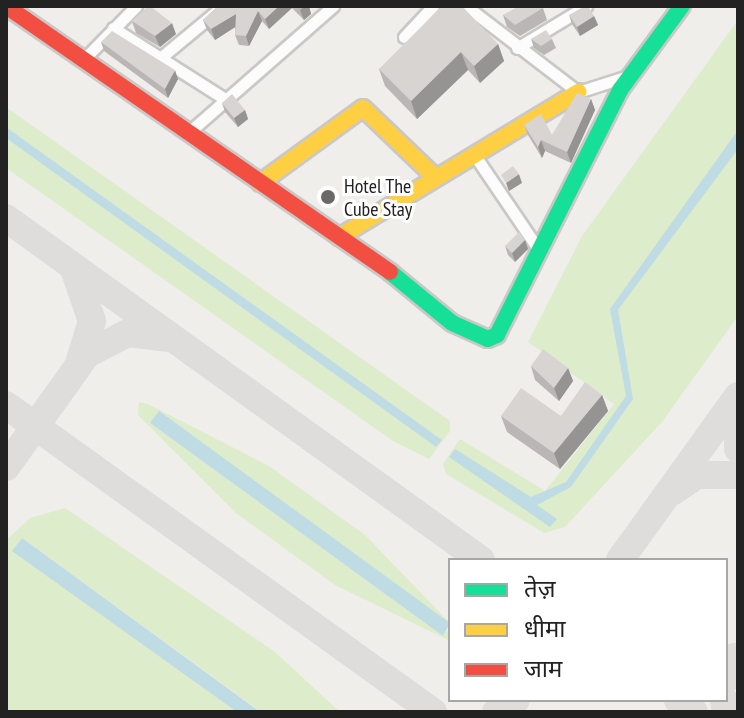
<!DOCTYPE html>
<meta charset="utf-8">
<style>
body{margin:0}
#map{position:relative;width:744px;height:718px;overflow:hidden;background:#f0eeeb;font-family:"PT Sans Narrow","Noto Sans Devanagari",sans-serif}
div>[style]{position:absolute}
.grass>*{inset:0;background:#ddeccb}
.water>*{inset:0;background:#bfdbe3}
.taxiway>*{height:28px;margin:-14px;padding:0 14px;transform-origin:14px;border-radius:14px;background:#dedddc}
.roads{filter:drop-shadow(2px 0 #c9c8c7) drop-shadow(-2px 0 #c9c8c7) drop-shadow(0 2px #c9c8c7) drop-shadow(0 -2px #c9c8c7)}
.street>*{height:11px;margin:-5.5px;padding:0 5.5px;transform-origin:5.5px;border-radius:5.5px;background:#fdfcfc}
.fast>*{height:16px;margin:-8px;padding:0 8px;transform-origin:8px;border-radius:8px;background:#16e098}
.slow>*{height:16px;margin:-8px;padding:0 8px;transform-origin:8px;border-radius:8px;background:#ffcf43}
.jam>*{height:16px;margin:-8px;padding:0 8px;transform-origin:8px;border-radius:8px;background:#f24e42}
.wall>*{inset:0;background:#b9b6b5}
.shaded-wall>*{inset:0;background:#969493}
.building>*{inset:0;background:#d7d4d2}
.dots>*{width:22px;height:22px;translate:-50% -50%;box-sizing:border-box;border:4px solid #fff;border-radius:50%}
span{translate:-50% -50%;white-space:nowrap;text-align:center;line-height:1.15;-webkit-text-stroke:6px #fff;paint-order:stroke}
.poi-label{font-size:20px;color:#222}
.left{translate:0 -50%;text-align:left}
.frame{position:absolute;inset:0;border:8px solid #222;pointer-events:none}
.legend{position:absolute;left:448px;top:558px;width:280px;height:144px;box-sizing:border-box;background:#fff;border:2px solid #a7a7a7;margin:0;padding:10px 14px;list-style:none;font-size:24px;color:#222}
.legend li{display:flex;align-items:center;gap:16px;height:40px}
.legend b{width:40px;border:2px solid #a7a7a7}
</style>
<div id="map">
<div class="grass">
<div style="clip-path:polygon(738px 20px,738px 316px,662px 422px,565px 527px,544px 533px,446px 474px,443px 464px,460px 439px,545px 491px,614px 404px,528px 342px,582px 236px)"></div>
<div style="clip-path:polygon(6px 107px,450px 421px,450px 431px,429px 459px,393px 441px,6px 168px,6px 138px,436px 447px,442px 440px,6px 127px)"></div>
<div style="clip-path:polygon(139px 402px,148px 404px,269px 466px,365px 535px,450px 623px,159px 412px,150px 423px,443px 636px,450px 627px,450px 641px,335px 585px,236px 513px,138px 415px)"></div>
<div style="clip-path:polygon(65px 508px,275px 652px,340px 712px,261px 712px,22px 538px,13px 551px,237px 712px,6px 712px,6px 540px,30px 518px)"></div>
</div>
<div class="water">
<div style="clip-path:polygon(6px 127px,442px 440px,436px 447px,6px 138px)"></div>
<div style="clip-path:polygon(738px 130px,738px 149px,618px 310px,633px 399px,571px 487px,537px 505px,557px 519px,550px 527px,449px 457px,455px 449px,531px 497px,566px 482px,626px 396px,610px 309px)"></div>
<div style="clip-path:polygon(159px 411px,450px 623px,443px 636px,150px 423px)"></div>
<div style="clip-path:polygon(22px 538px,260px 712px,261px 712px,237px 712px,12px 551px)"></div>
</div>
<div class="taxiway">
<div style="left:6px;top:218px;width:585px;rotate:35.75deg"></div>
<div style="left:75px;top:272px;width:52px;rotate:70.9deg"></div>
<div style="left:92px;top:321px;width:41px;rotate:107.1deg"></div>
<div style="left:738px;top:401px;width:48px;rotate:90deg"></div>
<div style="left:6px;top:405px;width:526px;rotate:35.71deg"></div>
<div style="left:6px;top:467px;width:139px;rotate:-54.4deg"></div>
<div style="left:87px;top:354px;width:46px;rotate:-27.1deg"></div>
<div style="left:128px;top:333px;width:39px;rotate:7deg"></div>
<div style="left:672px;top:492px;width:30px;rotate:-34deg"></div>
<div style="left:697px;top:475px;width:41px"></div>
<div style="left:620px;top:560px;width:202px;rotate:-54.3deg"></div>
<div style="left:726px;top:679px;width:24px;rotate:-68deg"></div>
<div style="left:678px;top:700px;width:20px;rotate:37deg"></div>
<div style="left:724px;top:700px;width:12px;rotate:81deg"></div>
<div style="left:496px;top:712px;width:23px;rotate:-31deg"></div>
</div>
<div class="roads">
<div class="street">
<div style="left:466px;top:6px;width:141px;rotate:37.5deg"></div>
<div style="left:578px;top:92px;width:56px;rotate:-17.8deg"></div>
<div style="left:113px;top:28px;width:133px;rotate:32.4deg"></div>
<div style="left:404px;top:37px;width:42px;rotate:-46.9deg"></div>
<div style="left:517px;top:48px;width:81px;rotate:-31.3deg"></div>
<div style="left:159px;top:59px;width:83px;rotate:-39.6deg"></div>
<div style="left:83px;top:60px;width:76px;rotate:-45.5deg"></div>
<div style="left:188px;top:133px;width:193px;rotate:-41.2deg"></div>
<div style="left:473px;top:153px;width:117px;rotate:55.8deg"></div>
</div>
<div class="fast">
<div style="left:390px;top:272px;width:80px;rotate:39.4deg"></div>
<div style="left:452px;top:323px;width:39px;rotate:24deg"></div>
<div style="left:488px;top:339px;width:10px;rotate:-24deg"></div>
<div style="left:497px;top:335px;width:274px;rotate:-63.3deg"></div>
<div style="left:620px;top:90px;width:104px;rotate:-53.6deg"></div>
</div>
<div class="slow">
<div style="left:260px;top:183px;width:127px;rotate:-36.1deg"></div>
<div style="left:363px;top:108px;width:98px;rotate:43.8deg"></div>
<div style="left:339px;top:237px;width:280px;rotate:-31.2deg"></div>
</div>
<div class="jam">
<div style="left:6px;top:6px;width:467px;rotate:34.7deg"></div>
</div>
</div>
<div class="wall">
<div style="clip-path:polygon(218px 6px,309px 6px,311px 14px,304px 20px,292px 8px,269px 29px,262px 21px,249px 46px,239px 45px,235px 35px,235px 27px,215px 40px,207px 30px,203px 20px)"></div>
<div style="clip-path:polygon(543px 8px,547px 20px,520px 36px,507px 27px,503px 15px)"></div>
<div style="clip-path:polygon(569px 15px,594px 16px,598px 25px,580px 36px,572px 24px)"></div>
<div style="clip-path:polygon(132px 21px,176px 34px,160px 47px,136px 33px)"></div>
<div style="clip-path:polygon(531px 39px,552px 39px,556px 48px,544px 55px,534px 48px)"></div>
<div style="clip-path:polygon(101px 42px,178px 79px,168px 98px,104px 51px)"></div>
<div style="clip-path:polygon(498px 44px,504px 61px,480px 83px,468px 70px,417px 119px,385px 86px,379px 69px)"></div>
<div style="clip-path:polygon(591px 99px,595px 110px,571px 163px,545px 151px,542px 158px,528px 135px,524px 125px,552px 135px)"></div>
<div style="clip-path:polygon(222px 103px,245px 110px,248px 119px,238px 127px,225px 112px)"></div>
<div style="clip-path:polygon(525px 240px,528px 249px,515px 262px,508px 255px,505px 246px)"></div>
<div style="clip-path:polygon(531px 366px,568px 368px,573px 381px,559px 401px,535px 380px)"></div>
<div style="clip-path:polygon(602px 395px,608px 411px,560px 469px,507px 432px,501px 416px,561px 416px)"></div>
</div>
<div class="shaded-wall">
<div style="clip-path:polygon(279px 6px,292px 6px,292px 8px,269px 29px,265px 19px)"></div>
<div style="clip-path:polygon(305px 6px,309px 6px,311px 14px,304px 20px,300px 10px)"></div>
<div style="clip-path:polygon(258px 11px,262px 21px,249px 46px,246px 36px)"></div>
<div style="clip-path:polygon(236px 14px,240px 24px,215px 40px,211px 29px)"></div>
<div style="clip-path:polygon(594px 16px,598px 25px,580px 36px,577px 27px)"></div>
<div style="clip-path:polygon(172px 23px,176px 34px,160px 47px,155px 36px)"></div>
<div style="clip-path:polygon(498px 44px,504px 61px,480px 83px,474px 66px)"></div>
<div style="clip-path:polygon(461px 52px,468px 70px,417px 119px,411px 101px)"></div>
<div style="clip-path:polygon(175px 70px,178px 79px,168px 98px,165px 89px)"></div>
<div style="clip-path:polygon(591px 99px,595px 110px,571px 163px,567px 152px)"></div>
<div style="clip-path:polygon(245px 110px,248px 119px,238px 127px,234px 118px)"></div>
<div style="clip-path:polygon(541px 140px,545px 151px,542px 158px,538px 147px)"></div>
<div style="clip-path:polygon(519px 174px,522px 183px,509px 191px,506px 183px)"></div>
<div style="clip-path:polygon(525px 240px,528px 249px,515px 262px,512px 253px)"></div>
<div style="clip-path:polygon(568px 368px,573px 381px,559px 401px,554px 388px)"></div>
<div style="clip-path:polygon(602px 395px,608px 411px,560px 469px,554px 453px)"></div>
</div>
<div class="building">
<div style="clip-path:polygon(148px 6px,150px 6px,172px 23px,155px 36px,132px 21px)"></div>
<div style="clip-path:polygon(218px 6px,279px 6px,265px 19px,258px 11px,246px 36px,235px 35px,236px 14px,211px 29px,203px 20px)"></div>
<div style="clip-path:polygon(442px 6px,462px 6px,498px 44px,474px 66px,461px 52px,411px 101px,379px 69px)"></div>
<div style="clip-path:polygon(519px 6px,542px 6px,543px 8px,515px 25px,503px 15px)"></div>
<div style="clip-path:polygon(585px 6px,588px 6px,594px 16px,577px 27px,569px 15px)"></div>
<div style="clip-path:polygon(546px 30px,552px 39px,541px 46px,531px 39px)"></div>
<div style="clip-path:polygon(112px 31px,175px 70px,165px 89px,101px 42px)"></div>
<div style="clip-path:polygon(577px 93px,591px 99px,567px 152px,541px 140px,538px 147px,524px 125px,541px 114px,552px 135px)"></div>
<div style="clip-path:polygon(232px 94px,245px 110px,234px 118px,222px 103px)"></div>
<div style="clip-path:polygon(513px 166px,519px 174px,506px 183px,501px 175px)"></div>
<div style="clip-path:polygon(519px 232px,525px 240px,512px 253px,505px 246px)"></div>
<div style="clip-path:polygon(543px 349px,568px 368px,554px 388px,531px 366px)"></div>
<div style="clip-path:polygon(585px 382px,602px 395px,554px 453px,501px 416px,521px 388px,561px 416px)"></div>
</div>
<div class="dots">
<div style="left:328px;top:197px;background:#6a6968"></div>
</div>
<div class="poi-label">
<span class="left" style="left:344px;top:198px">Hotel The<br>Cube Stay</span>
</div>
<div class="frame"></div>
<ul class="legend">
<li><b style="height:10px;background:#16e098"></b>तेज़</li>
<li><b style="height:10px;background:#ffcf43"></b>धीमा</li>
<li><b style="height:10px;background:#f24e42"></b>जाम</li>
</ul>
</div>
